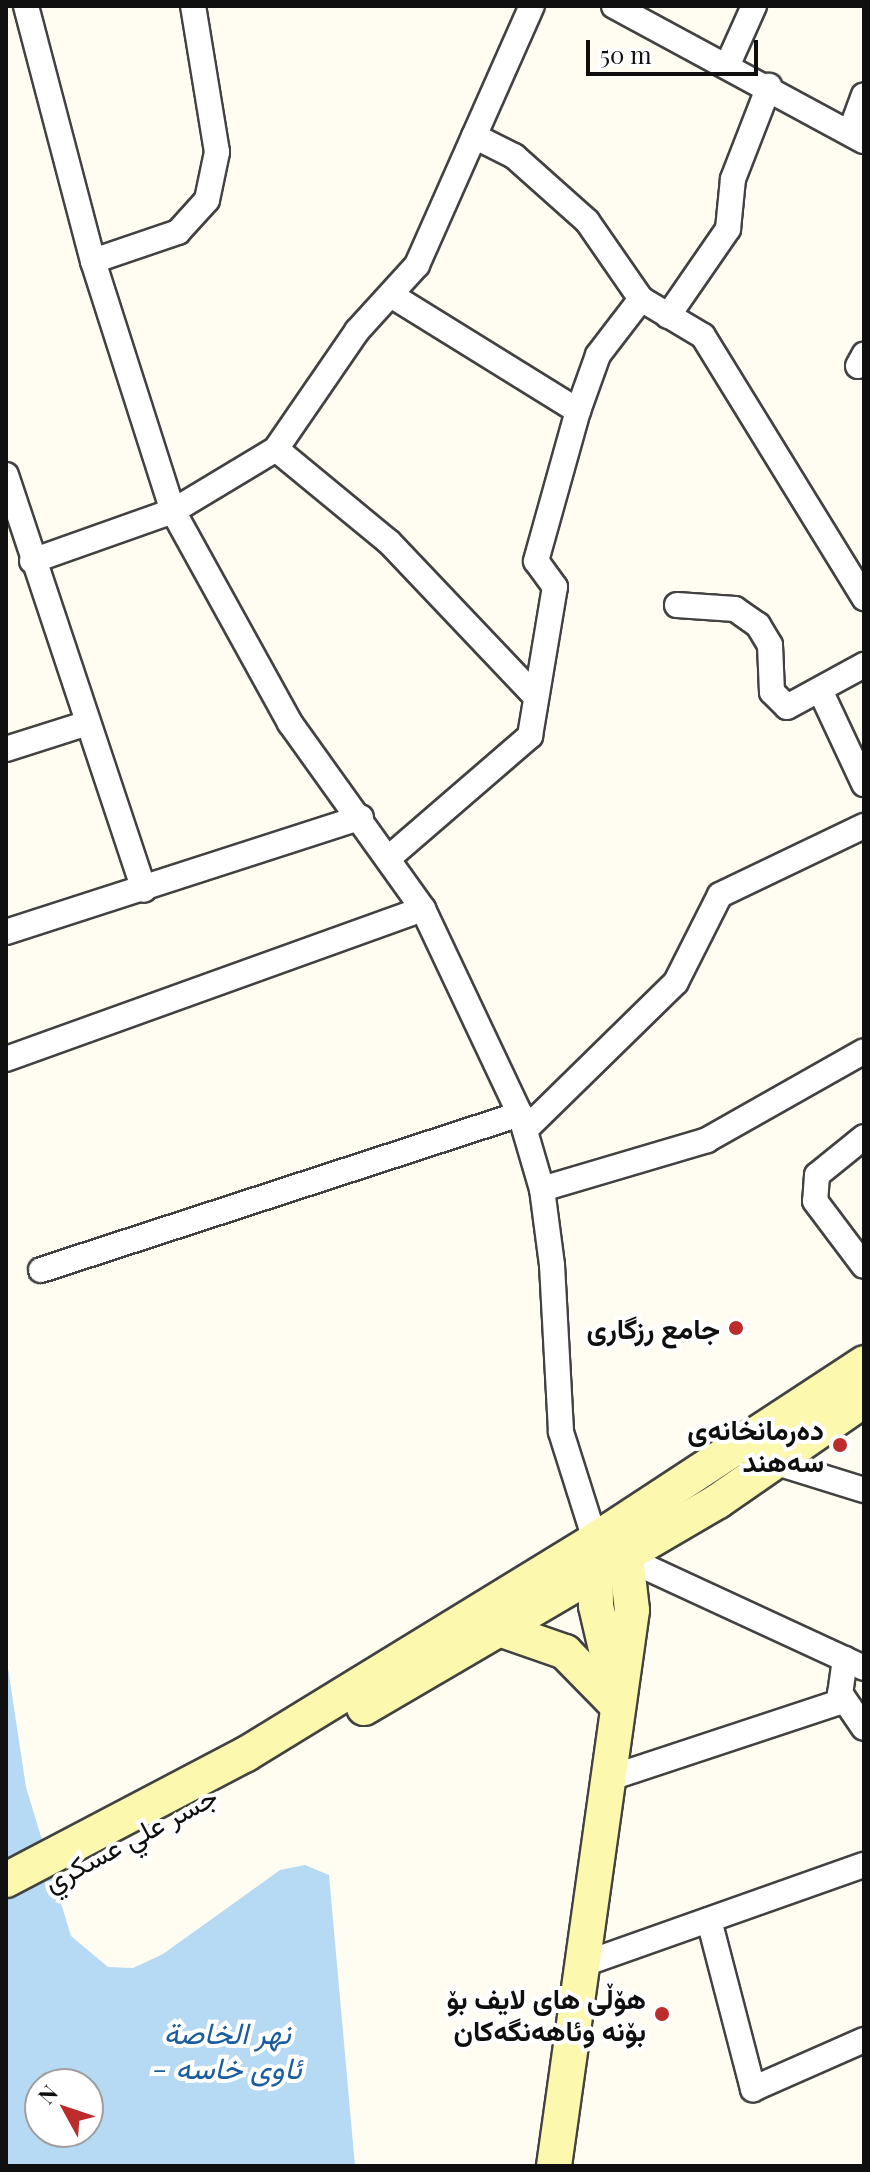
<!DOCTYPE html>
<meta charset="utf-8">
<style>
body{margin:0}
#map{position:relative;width:870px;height:2172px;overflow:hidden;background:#fffdf1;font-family:"Playfair Display",Vazirmatn,serif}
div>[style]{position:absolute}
.water>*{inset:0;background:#b7daf4}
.roads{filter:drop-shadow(2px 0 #424242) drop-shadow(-2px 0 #424242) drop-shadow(0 2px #424242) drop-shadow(0 -2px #424242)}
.street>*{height:24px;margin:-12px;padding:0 12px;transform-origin:12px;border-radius:12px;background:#fff}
.secondary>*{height:34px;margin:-17px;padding:0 17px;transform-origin:17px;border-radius:17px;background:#fcf9ae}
.dots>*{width:22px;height:22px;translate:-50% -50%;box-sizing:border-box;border:4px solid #fff;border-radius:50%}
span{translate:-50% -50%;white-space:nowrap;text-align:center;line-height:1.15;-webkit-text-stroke:8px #fff;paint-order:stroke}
.poi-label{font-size:28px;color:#0f0f0f;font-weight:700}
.right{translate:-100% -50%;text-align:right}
.street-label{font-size:28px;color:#0f0f0f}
.water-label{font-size:30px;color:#1b5c9e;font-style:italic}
.frame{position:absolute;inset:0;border:8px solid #0f0f0f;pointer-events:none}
.north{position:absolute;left:24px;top:2068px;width:80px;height:80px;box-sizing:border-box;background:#fff;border:2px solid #9f9f9f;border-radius:50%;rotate:310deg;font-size:22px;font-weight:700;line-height:32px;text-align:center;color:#0f0f0f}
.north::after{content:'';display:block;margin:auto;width:28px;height:36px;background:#bb2c2a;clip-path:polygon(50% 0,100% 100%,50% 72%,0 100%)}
.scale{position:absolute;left:586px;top:40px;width:172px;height:36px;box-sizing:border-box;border:4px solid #0f0f0f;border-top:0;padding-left:10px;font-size:24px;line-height:28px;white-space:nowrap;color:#0f0f0f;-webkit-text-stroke:6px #fff;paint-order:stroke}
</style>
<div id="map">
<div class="water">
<div style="clip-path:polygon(evenodd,6px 1655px,26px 1787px,71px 1936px,108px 1967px,133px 1968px,163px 1954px,280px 1870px,305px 1865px,329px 1875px,355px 2166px,6px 2166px,6px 1655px,40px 2084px,88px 2084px,88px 2132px,40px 2132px,40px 2084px)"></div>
</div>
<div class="roads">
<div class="street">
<div style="left:26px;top:6px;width:264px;rotate:75.3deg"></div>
<div style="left:93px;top:261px;width:262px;rotate:72.3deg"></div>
<div style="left:173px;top:511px;width:242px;rotate:61.1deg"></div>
<div style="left:290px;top:723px;width:229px;rotate:54.4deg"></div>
<div style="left:423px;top:909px;width:227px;rotate:64.7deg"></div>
<div style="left:520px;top:1114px;width:78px;rotate:73.7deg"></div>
<div style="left:542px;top:1189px;width:77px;rotate:82.5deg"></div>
<div style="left:552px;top:1265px;width:167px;rotate:86.9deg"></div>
<div style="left:561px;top:1432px;width:113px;rotate:72.5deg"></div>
<div style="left:614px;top:6px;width:284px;rotate:28.4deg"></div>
<div style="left:728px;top:64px;width:64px;rotate:-65.9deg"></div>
<div style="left:850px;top:133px;width:40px;rotate:-69.8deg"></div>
<div style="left:474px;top:136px;width:45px;rotate:26.6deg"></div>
<div style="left:514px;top:156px;width:98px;rotate:41.7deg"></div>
<div style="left:587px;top:221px;width:95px;rotate:55.3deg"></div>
<div style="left:641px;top:299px;width:72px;rotate:30.8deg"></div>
<div style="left:703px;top:336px;width:308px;rotate:58.4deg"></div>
<div style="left:93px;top:261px;width:90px;rotate:-18.8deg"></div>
<div style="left:178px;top:232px;width:43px;rotate:-47.8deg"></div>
<div style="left:207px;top:200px;width:49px;rotate:-78.2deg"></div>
<div style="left:217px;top:152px;width:148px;rotate:-99.3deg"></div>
<div style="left:668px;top:316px;width:106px;rotate:-55.4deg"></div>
<div style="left:728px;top:229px;width:50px;rotate:-84.3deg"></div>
<div style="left:733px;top:179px;width:100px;rotate:-68.8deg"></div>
<div style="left:858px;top:366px;width:13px;rotate:-61deg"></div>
<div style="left:578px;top:411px;width:59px;rotate:-70.3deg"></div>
<div style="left:598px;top:355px;width:71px;rotate:-52.5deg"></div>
<div style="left:276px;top:449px;width:146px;rotate:39.5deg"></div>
<div style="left:389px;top:542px;width:212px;rotate:46.5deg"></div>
<div style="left:6px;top:475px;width:437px;rotate:71.6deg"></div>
<div style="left:32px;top:561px;width:150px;rotate:-19.5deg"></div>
<div style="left:173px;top:511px;width:120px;rotate:-31deg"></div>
<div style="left:276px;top:449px;width:143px;rotate:-55.5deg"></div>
<div style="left:357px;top:331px;width:89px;rotate:-47.7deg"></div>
<div style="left:417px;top:265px;width:283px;rotate:-66.1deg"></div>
<div style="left:677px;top:605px;width:58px;rotate:3.9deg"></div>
<div style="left:735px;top:609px;width:28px;rotate:35deg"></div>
<div style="left:758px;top:625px;width:23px;rotate:59deg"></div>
<div style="left:770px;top:645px;width:47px;rotate:87.6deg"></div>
<div style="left:772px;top:692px;width:21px;rotate:45deg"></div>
<div style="left:787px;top:707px;width:88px;rotate:-28.6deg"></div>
<div style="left:820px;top:690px;width:104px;rotate:64.9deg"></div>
<div style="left:6px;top:749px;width:83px;rotate:-17.6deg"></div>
<div style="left:391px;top:856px;width:184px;rotate:-40.8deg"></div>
<div style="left:530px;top:736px;width:151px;rotate:-80.5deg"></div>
<div style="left:555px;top:587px;width:32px;rotate:-126deg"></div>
<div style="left:536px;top:561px;width:156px;rotate:-74.4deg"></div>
<div style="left:578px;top:411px;width:220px;rotate:-148.2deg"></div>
<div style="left:6px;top:932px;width:373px;rotate:-17.9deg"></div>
<div style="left:6px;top:1059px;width:443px;rotate:-19.8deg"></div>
<div style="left:525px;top:1130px;width:211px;rotate:-44.4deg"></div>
<div style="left:676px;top:982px;width:97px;rotate:-63.2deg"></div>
<div style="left:720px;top:895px;width:160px;rotate:-25.6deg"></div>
<div style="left:864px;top:1137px;width:60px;rotate:141deg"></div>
<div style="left:817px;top:1175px;width:26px;rotate:94deg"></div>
<div style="left:815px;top:1201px;width:81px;rotate:53deg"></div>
<div style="left:542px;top:1189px;width:172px;rotate:-16.5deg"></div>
<div style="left:707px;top:1140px;width:180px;rotate:-29.5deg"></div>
<div style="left:41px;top:1270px;width:504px;rotate:-18.04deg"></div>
<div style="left:774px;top:1462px;width:94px;rotate:17.3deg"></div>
<div style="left:626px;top:1558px;width:262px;rotate:24.8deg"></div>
<div style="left:845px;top:1659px;width:34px;rotate:98deg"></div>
<div style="left:840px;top:1693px;width:42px;rotate:55.6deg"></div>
<div style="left:604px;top:1780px;width:252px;rotate:-18.3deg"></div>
<div style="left:709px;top:1920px;width:175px;rotate:75.4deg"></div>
<div style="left:753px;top:2089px;width:121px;rotate:-23.8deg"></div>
<div style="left:581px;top:1965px;width:300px;rotate:-19.5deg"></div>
</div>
<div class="secondary">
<div style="left:499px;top:1629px;width:70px;rotate:19.2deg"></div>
<div style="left:565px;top:1652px;width:69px;rotate:45.6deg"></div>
<div style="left:364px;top:1708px;width:410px;rotate:-30.3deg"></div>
<div style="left:718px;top:1501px;width:178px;rotate:-34.7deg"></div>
<div style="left:6px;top:1880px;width:271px;rotate:-27.7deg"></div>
<div style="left:246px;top:1754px;width:409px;rotate:-31.5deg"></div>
<div style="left:595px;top:1540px;width:322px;rotate:-33.3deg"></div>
<div style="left:554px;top:2166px;width:561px;rotate:-82.01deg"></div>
<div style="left:632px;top:1610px;width:52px;rotate:-96.6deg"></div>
<div style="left:626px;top:1558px;width:36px;rotate:-150deg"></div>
<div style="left:595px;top:1540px;width:66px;rotate:89.1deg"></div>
<div style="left:596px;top:1606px;width:88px;rotate:76.9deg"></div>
</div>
</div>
<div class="dots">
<div style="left:736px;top:1328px;background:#bb2c2a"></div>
<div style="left:840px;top:1445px;background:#bb2c2a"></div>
<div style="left:662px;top:2014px;background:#bb2c2a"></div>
</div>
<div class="poi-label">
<span class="right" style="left:720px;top:1328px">جامع رزگاری</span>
<span class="right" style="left:824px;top:1445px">دەرمانخانەی<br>سەهند</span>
<span class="right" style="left:646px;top:2014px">هۆڵی های لایف بۆ<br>بۆنە وئاهەنگەکان</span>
</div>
<div class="street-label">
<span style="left:130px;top:1838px;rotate:-28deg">جسر علي عسكري</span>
</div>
<div class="water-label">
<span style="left:227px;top:2049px">نهر الخاصة<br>- ئاوی خاسە</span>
</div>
<div class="frame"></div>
<div class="north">N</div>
<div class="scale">50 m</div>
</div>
